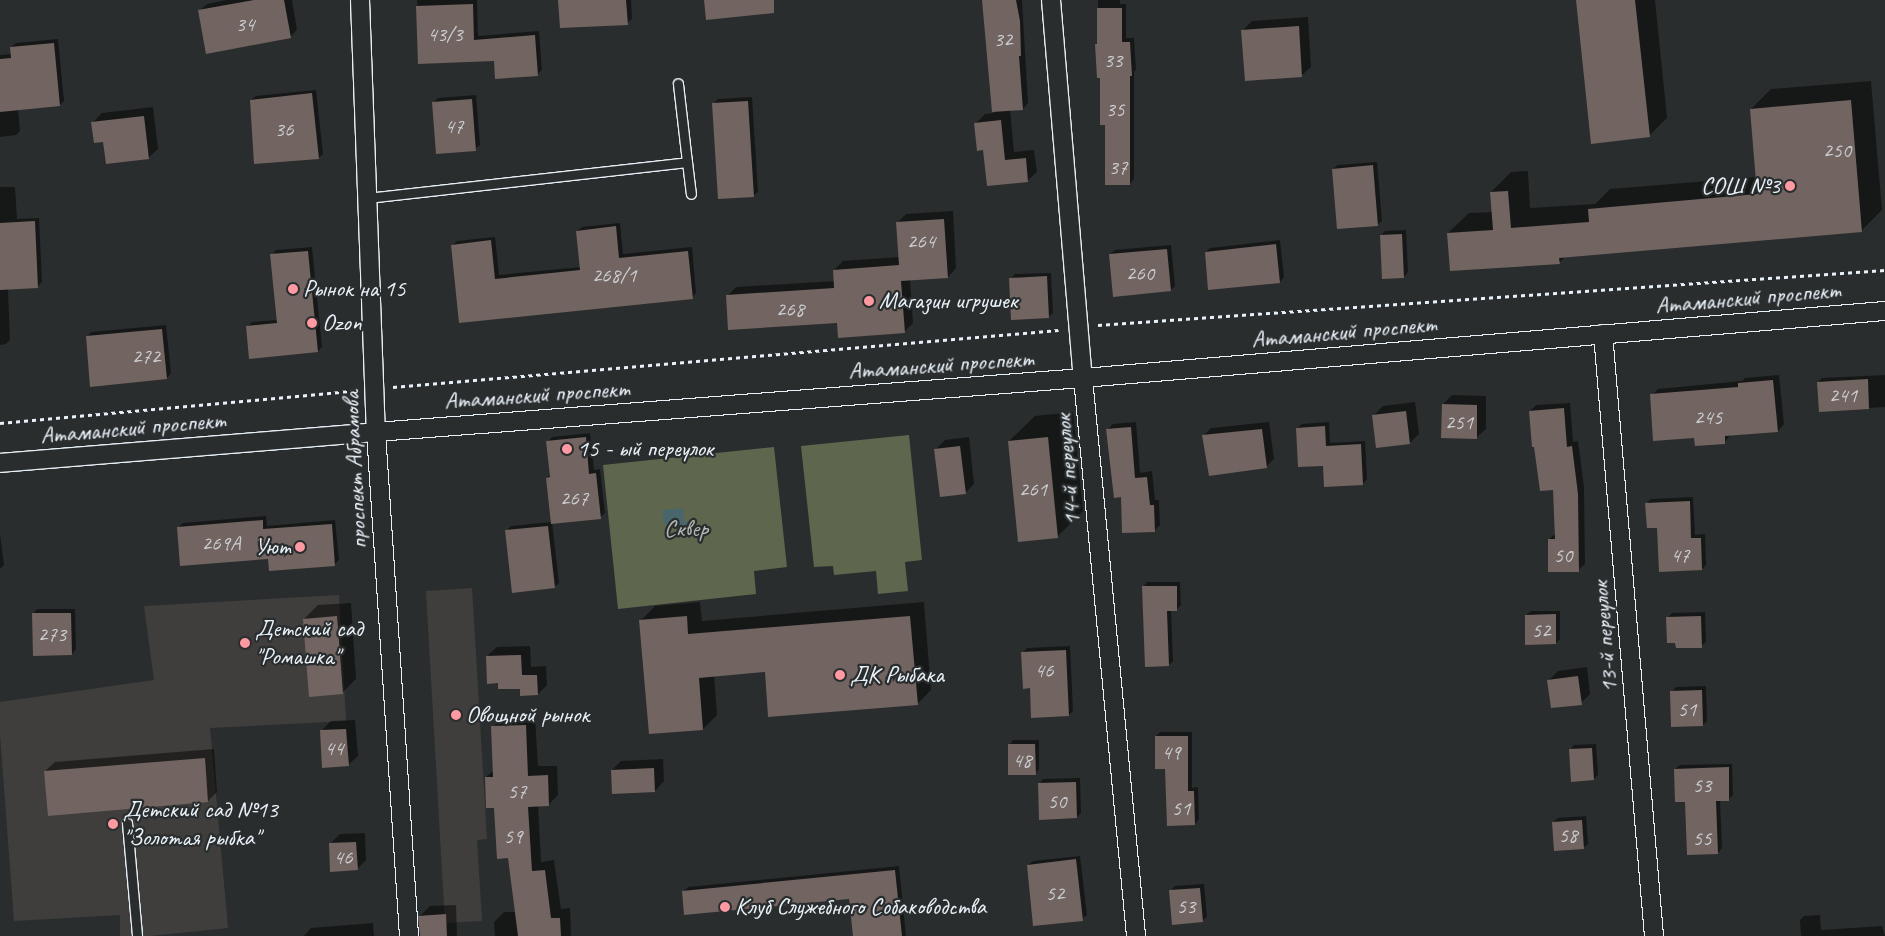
<!DOCTYPE html>
<meta charset="utf-8">
<style>
body{margin:0}
#map{position:relative;width:1885px;height:936px;overflow:hidden;background:#2a2d2e;font-family:Caveat,sans-serif}
div>[style]{position:absolute}
.built>*{inset:0;background:#403e3d}
.green>*{inset:0;background:#5e674e}
.water>*{inset:0;background:#49666c}
.shadow>*{inset:0;background:#0007}
.building>*{inset:0;background:#726460}
.path>*{height:3px;margin-top:-1.5px;transform-origin:0;background:repeating-linear-gradient(90deg,#e8f1f8 0 4px,transparent 0 8px)}
.roads{filter:drop-shadow(1px 0 #e8f1f8) drop-shadow(-1px 0 #e8f1f8) drop-shadow(0 1px #e8f1f8) drop-shadow(0 -1px #e8f1f8)}
.lane>*{height:9px;margin:-4.5px;padding:0 4.5px;transform-origin:4.5px;border-radius:4.5px;background:#2a2d2e}
.street>*{height:18px;margin:-9px;padding:0 9px;transform-origin:9px;border-radius:9px;background:#2a2d2e}
.dots>*{width:14px;height:14px;translate:-50% -50%;box-sizing:border-box;border:2px solid #2a2d2e;border-radius:50%}
span{translate:-50% -50%;white-space:nowrap;text-align:center;line-height:1.15;-webkit-text-stroke:4.5px #2a2d2e;paint-order:stroke}
.number-label{font-size:21px;color:#caced2}
.number-label span{-webkit-text-stroke-width:0}
.poi-label{font-size:24px;color:#e8f1f8}
.right{translate:-100% -50%;text-align:right}
.left{translate:0 -50%;text-align:left}
.street-label{font-size:24px;color:#e8f1f8}
.park-label{font-size:24px;color:#b1bab4}
</style>
<div id="map">
<div class="built">
<div style="clip-path:polygon(472px 588px,487px 839px,477px 840px,482px 921px,445px 923px,426px 591px)"></div>
<div style="clip-path:polygon(339px 595px,346px 721px,210px 728px,228px 928px,150px 936px,120px 936px,120px 915px,14px 921px,0 734px,0 702px,154px 680px,144px 606px)"></div>
</div>
<div class="green">
<div style="clip-path:polygon(909px 435px,922px 560px,905px 562px,908px 591px,878px 594px,876px 571px,834px 575px,833px 566px,814px 567px,801px 446px)"></div>
<div style="clip-path:polygon(774px 447px,787px 567px,754px 571px,756px 594px,618px 609px,603px 465px)"></div>
</div>
<div class="water">
<div style="clip-path:polygon(683px 508px,684px 521px,693px 521px,695px 535px,677px 537px,676px 523px,664px 524px,662px 510px)"></div>
</div>
<div class="shadow">
<div style="clip-path:polygon(226px 0,292px 0,297px 30px,290px 37px,199px 11px,207px 4px)"></div>
<div style="clip-path:polygon(417px 0,477px 0,478px 36px,539px 31px,542px 70px,538px 74px,497px 78px,495px 60px,419px 62px)"></div>
<div style="clip-path:polygon(560px 0,631px 0,632px 19px,627px 23px)"></div>
<div style="clip-path:polygon(983px 0,1022px 0,1028px 103px,1023px 109px,1010px 110px,1014px 152px,1034px 150px,1037px 172px,1027px 181px,984px 149px,976px 123px,985px 114px,994px 113px)"></div>
<div style="clip-path:polygon(1098px 0,1120px 0,1120px 4px,1126px 4px,1126px 38px,1134px 38px,1136px 70px,1134px 72px,1134px 179px,1130px 184px,1106px 123px,1096px 44px,1098px 42px)"></div>
<div style="clip-path:polygon(1577px 0,1655px 0,1667px 118px,1649px 136px)"></div>
<div style="clip-path:polygon(1308px 17px,1311px 67px,1301px 76px,1243px 30px,1252px 21px)"></div>
<div style="clip-path:polygon(58px 39px,64px 101px,60px 105px,18px 109px,20px 131px,16px 135px,0 137px,0 55px,12px 54px,11px 47px,16px 43px)"></div>
<div style="clip-path:polygon(1871px 81px,1882px 210px,1862px 230px,1566px 256px,1559px 263px,1448px 233px,1469px 213px,1493px 212px,1491px 192px,1511px 172px,1528px 171px,1530px 208px,1595px 204px,1610px 189px,1757px 177px,1751px 109px,1771px 89px)"></div>
<div style="clip-path:polygon(316px 90px,323px 154px,319px 158px,251px 100px,256px 96px)"></div>
<div style="clip-path:polygon(476px 95px,480px 145px,475px 149px,433px 103px,438px 98px)"></div>
<div style="clip-path:polygon(752px 97px,758px 192px,753px 196px,714px 103px,718px 99px)"></div>
<div style="clip-path:polygon(153px 107px,158px 149px,148px 158px,104px 141px,92px 123px,102px 113px)"></div>
<div style="clip-path:polygon(1377px 162px,1382px 221px,1377px 225px,1333px 169px,1338px 165px)"></div>
<div style="clip-path:polygon(0 187px,15px 187px,17px 219px,39px 218px,42px 282px,38px 286px,8px 288px,10px 340px,6px 344px,0 345px)"></div>
<div style="clip-path:polygon(953px 211px,956px 268px,948px 277px,910px 279px,913px 323px,904px 332px,838px 321px,727px 296px,736px 287px,835px 281px,834px 270px,843px 261px,899px 257px,897px 223px,906px 214px)"></div>
<div style="clip-path:polygon(620px 223px,623px 254px,692px 247px,696px 293px,692px 298px,460px 321px,453px 245px,457px 241px,495px 237px,499px 275px,581px 267px,577px 231px,582px 227px)"></div>
<div style="clip-path:polygon(1406px 230px,1408px 272px,1404px 277px,1381px 235px,1385px 231px)"></div>
<div style="clip-path:polygon(1280px 240px,1284px 277px,1280px 282px,1206px 252px,1210px 248px)"></div>
<div style="clip-path:polygon(1171px 245px,1175px 286px,1171px 290px,1110px 254px,1115px 250px)"></div>
<div style="clip-path:polygon(312px 247px,322px 347px,318px 351px,247px 327px,252px 322px,278px 320px,272px 255px,276px 250px)"></div>
<div style="clip-path:polygon(1051px 273px,1053px 313px,1048px 317px,1011px 278px,1015px 274px)"></div>
<div style="clip-path:polygon(166px 325px,171px 373px,167px 378px,87px 337px,91px 332px)"></div>
<div style="clip-path:polygon(1779px 375px,1784px 424px,1778px 431px,1731px 434px,1725px 442px,1695px 437px,1652px 395px,1658px 389px,1742px 381px,1745px 378px)"></div>
<div style="clip-path:polygon(1885px 375px,1885px 407px,1820px 411px,1818px 382px,1822px 378px)"></div>
<div style="clip-path:polygon(1452px 395px,1486px 396px,1486px 429px,1476px 438px,1443px 404px)"></div>
<div style="clip-path:polygon(1415px 402px,1419px 434px,1410px 443px,1377px 447px,1373px 416px,1383px 406px)"></div>
<div style="clip-path:polygon(1570px 403px,1573px 442px,1578px 441px,1584px 487px,1585px 564px,1578px 570px,1549px 539px,1556px 533px,1554px 488px,1536px 446px,1530px 411px,1536px 405px)"></div>
<div style="clip-path:polygon(1073px 412px,1083px 511px,1057px 537px,1009px 441px,1035px 416px)"></div>
<div style="clip-path:polygon(1136px 422px,1140px 473px,1152px 471px,1155px 500px,1159px 500px,1160px 525px,1154px 531px,1122px 496px,1107px 430px,1113px 424px)"></div>
<div style="clip-path:polygon(1269px 422px,1274px 459px,1266px 467px,1204px 435px,1211px 428px)"></div>
<div style="clip-path:polygon(1329px 422px,1330px 443px,1365px 441px,1367px 479px,1363px 484px,1324px 465px,1297px 428px,1302px 424px)"></div>
<div style="clip-path:polygon(590px 433px,594px 470px,600px 469px,605px 513px,600px 517px,552px 522px,559px 583px,554px 587px,506px 531px,511px 526px,552px 522px,547px 478px,551px 474px,548px 441px,552px 437px)"></div>
<div style="clip-path:polygon(969px 437px,974px 484px,965px 493px,936px 449px,945px 440px)"></div>
<div style="clip-path:polygon(1693px 497px,1695px 535px,1705px 534px,1706px 565px,1702px 569px,1658px 526px,1647px 503px,1651px 499px)"></div>
<div style="clip-path:polygon(266px 516px,267px 526px,335px 520px,339px 560px,335px 564px,269px 557px,179px 527px,183px 523px)"></div>
<div style="clip-path:polygon(0 534px,4px 565px,0 569px)"></div>
<div style="clip-path:polygon(1147px 582px,1180px 582px,1181px 605px,1177px 609px,1171px 610px,1173px 661px,1169px 665px,1143px 587px)"></div>
<div style="clip-path:polygon(700px 602px,702px 621px,924px 602px,931px 690px,917px 704px,766px 671px,714px 675px,717px 715px,703px 729px,641px 620px,655px 606px)"></div>
<div style="clip-path:polygon(351px 603px,356px 679px,342px 693px,304px 619px,318px 605px)"></div>
<div style="clip-path:polygon(37px 609px,75px 609px,76px 649px,72px 654px,33px 614px)"></div>
<div style="clip-path:polygon(1531px 611px,1560px 611px,1560px 639px,1556px 643px,1526px 615px)"></div>
<div style="clip-path:polygon(1705px 612px,1706px 642px,1701px 646px,1667px 618px,1672px 613px)"></div>
<div style="clip-path:polygon(530px 646px,531px 667px,546px 666px,547px 685px,538px 694px,499px 682px,487px 656px,497px 647px)"></div>
<div style="clip-path:polygon(1070px 646px,1073px 711px,1069px 715px,1031px 687px,1022px 653px,1027px 648px)"></div>
<div style="clip-path:polygon(1587px 667px,1590px 694px,1581px 703px,1549px 680px,1558px 671px)"></div>
<div style="clip-path:polygon(1706px 686px,1707px 721px,1703px 725px,1672px 692px,1676px 687px)"></div>
<div style="clip-path:polygon(535px 716px,538px 766px,557px 766px,558px 795px,548px 805px,538px 805px,541px 862px,554px 860px,561px 909px,570px 908px,571px 936px,495px 936px,494px 922px,504px 912px,516px 912px,509px 857px,486px 777px,494px 770px,493px 727px,503px 717px)"></div>
<div style="clip-path:polygon(355px 720px,358px 756px,348px 765px,321px 731px,331px 721px)"></div>
<div style="clip-path:polygon(1160px 732px,1192px 732px,1192px 788px,1198px 787px,1199px 819px,1195px 824px,1167px 768px,1156px 736px)"></div>
<div style="clip-path:polygon(1013px 740px,1039px 740px,1039px 769px,1035px 774px,1009px 745px)"></div>
<div style="clip-path:polygon(1596px 744px,1598px 775px,1594px 779px,1570px 750px,1574px 745px)"></div>
<div style="clip-path:polygon(214px 749px,217px 792px,208px 801px,45px 771px,55px 762px)"></div>
<div style="clip-path:polygon(663px 759px,664px 781px,655px 791px,612px 770px,621px 761px)"></div>
<div style="clip-path:polygon(1732px 764px,1733px 795px,1729px 799px,1720px 800px,1722px 848px,1718px 853px,1686px 801px,1675px 769px,1680px 765px)"></div>
<div style="clip-path:polygon(1080px 778px,1081px 813px,1077px 817px,1039px 784px,1043px 779px)"></div>
<div style="clip-path:polygon(1586px 816px,1588px 844px,1583px 848px,1553px 822px,1558px 818px)"></div>
<div style="clip-path:polygon(365px 833px,366px 860px,357px 869px,330px 844px,340px 834px)"></div>
<div style="clip-path:polygon(1080px 856px,1087px 915px,1082px 919px,1028px 865px,1033px 861px)"></div>
<div style="clip-path:polygon(899px 866px,906px 936px,854px 936px,850px 898px,683px 892px,688px 887px)"></div>
<div style="clip-path:polygon(1204px 884px,1207px 917px,1202px 921px,1170px 891px,1175px 886px)"></div>
<div style="clip-path:polygon(456px 905px,457px 936px,419px 936px,420px 916px,430px 906px)"></div>
<div style="clip-path:polygon(1820px 915px,1821px 930px,1882px 926px,1885px 936px,1801px 936px,1800px 920px,1804px 916px)"></div>
<div style="clip-path:polygon(373px 923px,374px 936px,304px 936px,311px 928px)"></div>
</div>
<div class="building">
<div style="clip-path:polygon(254px 0,284px 0,291px 38px,206px 54px,198px 10px)"></div>
<div style="clip-path:polygon(558px 0,626px 0,628px 25px,560px 28px)"></div>
<div style="clip-path:polygon(704px 0,774px 0,774px 13px,706px 20px)"></div>
<div style="clip-path:polygon(982px 0,1016px 0,1020px 21px,1021px 56px,1019px 56px,1023px 110px,992px 112px)"></div>
<div style="clip-path:polygon(1576px 0,1635px 0,1650px 137px,1591px 144px)"></div>
<div style="clip-path:polygon(473px 4px,474px 40px,535px 35px,538px 76px,495px 79px,494px 61px,418px 64px,416px 6px)"></div>
<div style="clip-path:polygon(1097px 8px,1122px 8px,1122px 42px,1130px 42px,1132px 76px,1130px 76px,1130px 185px,1105px 185px,1105px 125px,1100px 125px,1100px 78px,1097px 78px,1095px 44px,1097px 44px)"></div>
<div style="clip-path:polygon(1299px 26px,1302px 77px,1245px 81px,1241px 30px)"></div>
<div style="clip-path:polygon(54px 43px,60px 106px,0 112px,0 59px,11px 58px,10px 47px)"></div>
<div style="clip-path:polygon(312px 93px,319px 159px,254px 164px,250px 100px)"></div>
<div style="clip-path:polygon(472px 99px,476px 151px,436px 154px,432px 102px)"></div>
<div style="clip-path:polygon(1851px 100px,1862px 232px,1559px 258px,1560px 264px,1450px 271px,1447px 233px,1493px 230px,1490px 192px,1508px 191px,1511px 228px,1589px 222px,1588px 209px,1757px 194px,1750px 109px)"></div>
<div style="clip-path:polygon(748px 101px,754px 197px,718px 199px,712px 103px)"></div>
<div style="clip-path:polygon(144px 116px,149px 159px,106px 164px,103px 142px,94px 143px,91px 122px)"></div>
<div style="clip-path:polygon(1001px 120px,1005px 160px,1026px 158px,1028px 182px,987px 186px,983px 150px,977px 151px,974px 123px)"></div>
<div style="clip-path:polygon(1373px 165px,1378px 226px,1337px 229px,1332px 169px)"></div>
<div style="clip-path:polygon(944px 219px,948px 278px,901px 281px,905px 333px,838px 338px,837px 323px,728px 330px,726px 295px,834px 288px,833px 270px,899px 265px,896px 222px)"></div>
<div style="clip-path:polygon(35px 221px,38px 288px,0 290px,0 223px)"></div>
<div style="clip-path:polygon(616px 226px,619px 258px,688px 251px,693px 299px,459px 323px,451px 245px,491px 240px,495px 279px,580px 270px,576px 231px)"></div>
<div style="clip-path:polygon(1402px 234px,1404px 278px,1382px 279px,1380px 235px)"></div>
<div style="clip-path:polygon(1276px 244px,1280px 283px,1208px 290px,1205px 252px)"></div>
<div style="clip-path:polygon(1167px 249px,1171px 291px,1113px 297px,1109px 254px)"></div>
<div style="clip-path:polygon(308px 251px,318px 352px,249px 359px,246px 326px,277px 323px,270px 254px)"></div>
<div style="clip-path:polygon(1047px 276px,1049px 318px,1011px 320px,1009px 278px)"></div>
<div style="clip-path:polygon(162px 329px,167px 379px,90px 387px,86px 336px)"></div>
<div style="clip-path:polygon(1868px 379px,1869px 409px,1819px 412px,1817px 382px)"></div>
<div style="clip-path:polygon(1773px 380px,1778px 432px,1725px 436px,1725px 444px,1695px 446px,1694px 438px,1653px 441px,1650px 394px,1738px 387px,1738px 383px)"></div>
<div style="clip-path:polygon(1442px 404px,1477px 405px,1477px 439px,1441px 438px)"></div>
<div style="clip-path:polygon(1564px 408px,1567px 447px,1572px 446px,1578px 494px,1579px 572px,1548px 572px,1548px 539px,1555px 539px,1553px 490px,1540px 491px,1534px 447px,1532px 447px,1529px 411px)"></div>
<div style="clip-path:polygon(1406px 411px,1410px 444px,1376px 448px,1372px 415px)"></div>
<div style="clip-path:polygon(1325px 426px,1326px 446px,1361px 444px,1363px 485px,1324px 487px,1323px 466px,1298px 467px,1296px 428px)"></div>
<div style="clip-path:polygon(1131px 427px,1135px 478px,1147px 477px,1150px 505px,1154px 505px,1155px 532px,1122px 533px,1121px 497px,1114px 498px,1106px 429px)"></div>
<div style="clip-path:polygon(1262px 429px,1267px 468px,1209px 476px,1202px 435px)"></div>
<div style="clip-path:polygon(586px 437px,589px 474px,596px 473px,601px 519px,551px 524px,546px 478px,550px 477px,546px 441px)"></div>
<div style="clip-path:polygon(1048px 437px,1058px 538px,1018px 542px,1008px 441px)"></div>
<div style="clip-path:polygon(960px 446px,966px 494px,940px 497px,934px 449px)"></div>
<div style="clip-path:polygon(1690px 501px,1691px 538px,1701px 538px,1702px 570px,1659px 572px,1657px 528px,1647px 528px,1645px 503px)"></div>
<div style="clip-path:polygon(263px 520px,263px 529px,332px 524px,335px 566px,269px 571px,268px 559px,180px 566px,177px 527px)"></div>
<div style="clip-path:polygon(548px 526px,555px 588px,512px 593px,505px 530px)"></div>
<div style="clip-path:polygon(1142px 586px,1177px 586px,1177px 611px,1167px 611px,1169px 666px,1145px 667px)"></div>
<div style="clip-path:polygon(32px 613px,71px 613px,72px 655px,33px 656px)"></div>
<div style="clip-path:polygon(1556px 614px,1556px 644px,1525px 645px,1525px 615px)"></div>
<div style="clip-path:polygon(337px 616px,343px 694px,309px 697px,303px 619px)"></div>
<div style="clip-path:polygon(687px 616px,688px 634px,910px 616px,918px 705px,768px 717px,765px 672px,699px 678px,703px 730px,649px 734px,639px 620px)"></div>
<div style="clip-path:polygon(1701px 616px,1702px 648px,1676px 648px,1675px 643px,1667px 643px,1666px 617px)"></div>
<div style="clip-path:polygon(1066px 650px,1069px 716px,1031px 718px,1030px 688px,1023px 689px,1021px 652px)"></div>
<div style="clip-path:polygon(521px 655px,522px 675px,537px 675px,538px 695px,520px 696px,520px 689px,498px 689px,498px 683px,487px 684px,486px 656px)"></div>
<div style="clip-path:polygon(1578px 676px,1582px 705px,1551px 708px,1547px 680px)"></div>
<div style="clip-path:polygon(1702px 690px,1703px 726px,1671px 727px,1670px 691px)"></div>
<div style="clip-path:polygon(526px 725px,528px 776px,548px 775px,549px 806px,528px 807px,532px 871px,545px 870px,551px 918px,560px 918px,561px 936px,518px 936px,508px 858px,497px 859px,494px 808px,486px 808px,485px 777px,493px 777px,491px 726px)"></div>
<div style="clip-path:polygon(346px 729px,349px 766px,322px 768px,320px 730px)"></div>
<div style="clip-path:polygon(1155px 736px,1188px 736px,1188px 791px,1194px 791px,1195px 825px,1167px 826px,1165px 769px,1155px 769px)"></div>
<div style="clip-path:polygon(1008px 744px,1035px 744px,1036px 775px,1008px 775px)"></div>
<div style="clip-path:polygon(1592px 748px,1594px 780px,1571px 782px,1569px 749px)"></div>
<div style="clip-path:polygon(205px 758px,208px 802px,48px 816px,44px 771px)"></div>
<div style="clip-path:polygon(1729px 767px,1729px 801px,1716px 801px,1718px 854px,1687px 855px,1685px 802px,1675px 802px,1674px 769px)"></div>
<div style="clip-path:polygon(654px 768px,655px 792px,612px 794px,611px 770px)"></div>
<div style="clip-path:polygon(1076px 782px,1077px 818px,1039px 820px,1038px 783px)"></div>
<div style="clip-path:polygon(1582px 820px,1584px 849px,1554px 851px,1552px 822px)"></div>
<div style="clip-path:polygon(356px 842px,358px 870px,330px 872px,329px 843px)"></div>
<div style="clip-path:polygon(1076px 859px,1083px 921px,1033px 926px,1027px 865px)"></div>
<div style="clip-path:polygon(895px 870px,902px 936px,853px 936px,849px 899px,684px 915px,682px 891px)"></div>
<div style="clip-path:polygon(1200px 888px,1203px 922px,1172px 925px,1169px 890px)"></div>
<div style="clip-path:polygon(446px 914px,447px 936px,420px 936px,418px 916px)"></div>
</div>
<div class="path">
<div style="left:1098px;top:325px;width:789px;rotate:-4deg"></div>
<div style="left:393px;top:387px;width:668px;rotate:-4.89deg"></div>
<div style="left:0;top:423px;width:355px;rotate:-5.2deg"></div>
</div>
<div class="roads">
<div class="lane">
<div style="left:687px;top:162px;width:32px;rotate:83deg"></div>
<div style="left:367px;top:198px;width:322px;rotate:-6.4deg"></div>
<div style="left:687px;top:162px;width:79px;rotate:-96.6deg"></div>
<div style="left:127px;top:823px;width:113px;rotate:84.9deg"></div>
</div>
<div class="street">
<div style="left:360px;top:0;width:432px;rotate:87.9deg"></div>
<div style="left:376px;top:432px;width:505px;rotate:86.25deg"></div>
<div style="left:1051px;top:0;width:379px;rotate:85.2deg"></div>
<div style="left:1083px;top:378px;width:561px;rotate:84.57deg"></div>
<div style="left:1603px;top:334px;width:604px;rotate:85.16deg"></div>
<div style="left:0;top:463px;width:377px;rotate:-4.7deg"></div>
<div style="left:376px;top:432px;width:709px;rotate:-4.37deg"></div>
<div style="left:1083px;top:378px;width:805px;rotate:-4.78deg"></div>
</div>
</div>
<div class="dots">
<div style="left:1790px;top:186px;background:#ff9aa2"></div>
<div style="left:293px;top:289px;background:#ff9aa2"></div>
<div style="left:869px;top:301px;background:#ff9aa2"></div>
<div style="left:312px;top:323px;background:#ff9aa2"></div>
<div style="left:567px;top:449px;background:#ff9aa2"></div>
<div style="left:300px;top:547px;background:#ff9aa2"></div>
<div style="left:245px;top:643px;background:#ff9aa2"></div>
<div style="left:840px;top:675px;background:#ff9aa2"></div>
<div style="left:456px;top:715px;background:#ff9aa2"></div>
<div style="left:113px;top:824px;background:#ff9aa2"></div>
<div style="left:725px;top:907px;background:#ff9aa2"></div>
</div>
<div class="number-label">
<span style="left:245px;top:24px">34</span>
<span style="left:445px;top:34px">43/3</span>
<span style="left:1003px;top:39px">32</span>
<span style="left:1113px;top:60px">33</span>
<span style="left:1115px;top:109px">35</span>
<span style="left:454px;top:126px">47</span>
<span style="left:284px;top:129px">36</span>
<span style="left:1837px;top:150px">250</span>
<span style="left:1118px;top:167px">37</span>
<span style="left:921px;top:241px">264</span>
<span style="left:1140px;top:273px">260</span>
<span style="left:614px;top:275px">268/1</span>
<span style="left:790px;top:309px">268</span>
<span style="left:146px;top:356px">272</span>
<span style="left:1843px;top:395px">241</span>
<span style="left:1708px;top:417px">245</span>
<span style="left:1459px;top:422px">251</span>
<span style="left:1033px;top:489px">261</span>
<span style="left:574px;top:498px">267</span>
<span style="left:221px;top:543px">269А</span>
<span style="left:1563px;top:555px">50</span>
<span style="left:1680px;top:555px">47</span>
<span style="left:1541px;top:630px">52</span>
<span style="left:52px;top:634px">273</span>
<span style="left:1044px;top:670px">46</span>
<span style="left:1687px;top:709px">51</span>
<span style="left:334px;top:748px">44</span>
<span style="left:1171px;top:752px">49</span>
<span style="left:1022px;top:760px">48</span>
<span style="left:1702px;top:785px">53</span>
<span style="left:517px;top:791px">57</span>
<span style="left:1057px;top:801px">50</span>
<span style="left:1181px;top:808px">51</span>
<span style="left:1568px;top:835px">58</span>
<span style="left:513px;top:836px">59</span>
<span style="left:1702px;top:838px">55</span>
<span style="left:343px;top:857px">46</span>
<span style="left:1055px;top:893px">52</span>
<span style="left:1186px;top:906px">53</span>
</div>
<div class="poi-label">
<span class="right" style="left:1780px;top:186px">СОШ №3</span>
<span class="left" style="left:303px;top:289px">Рынок на 15</span>
<span class="left" style="left:879px;top:301px">Магазин игрушек</span>
<span class="left" style="left:322px;top:323px">Ozon</span>
<span class="left" style="left:577px;top:449px">15 - ый переулок</span>
<span class="right" style="left:290px;top:547px">Уют</span>
<span class="left" style="left:255px;top:643px">Детский сад<br>"Ромашка"</span>
<span class="left" style="left:850px;top:675px">ДК Рыбака</span>
<span class="left" style="left:466px;top:715px">Овощной рынок</span>
<span class="left" style="left:123px;top:824px">Детский сад №13<br>"Золотая рыбка"</span>
<span class="left" style="left:735px;top:907px">Клуб Служебного Собаководства</span>
</div>
<div class="street-label">
<span style="left:1748px;top:298px;rotate:-5deg">Атаманский проспект</span>
<span style="left:1344px;top:332px;rotate:-5deg">Атаманский проспект</span>
<span style="left:941px;top:365px;rotate:-4deg">Атаманский проспект</span>
<span style="left:537px;top:395px;rotate:-4deg">Атаманский проспект</span>
<span style="left:133px;top:428px;rotate:-5deg">Атаманский проспект</span>
<span style="left:355px;top:470px;rotate:-93deg">проспект Абрамова</span>
<span style="left:1068px;top:470px;rotate:-95deg">14-й переулок</span>
<span style="left:1605px;top:637px;rotate:-95deg">13-й переулок</span>
</div>
<div class="park-label">
<span style="left:686px;top:529px">Сквер</span>
</div>
</div>
